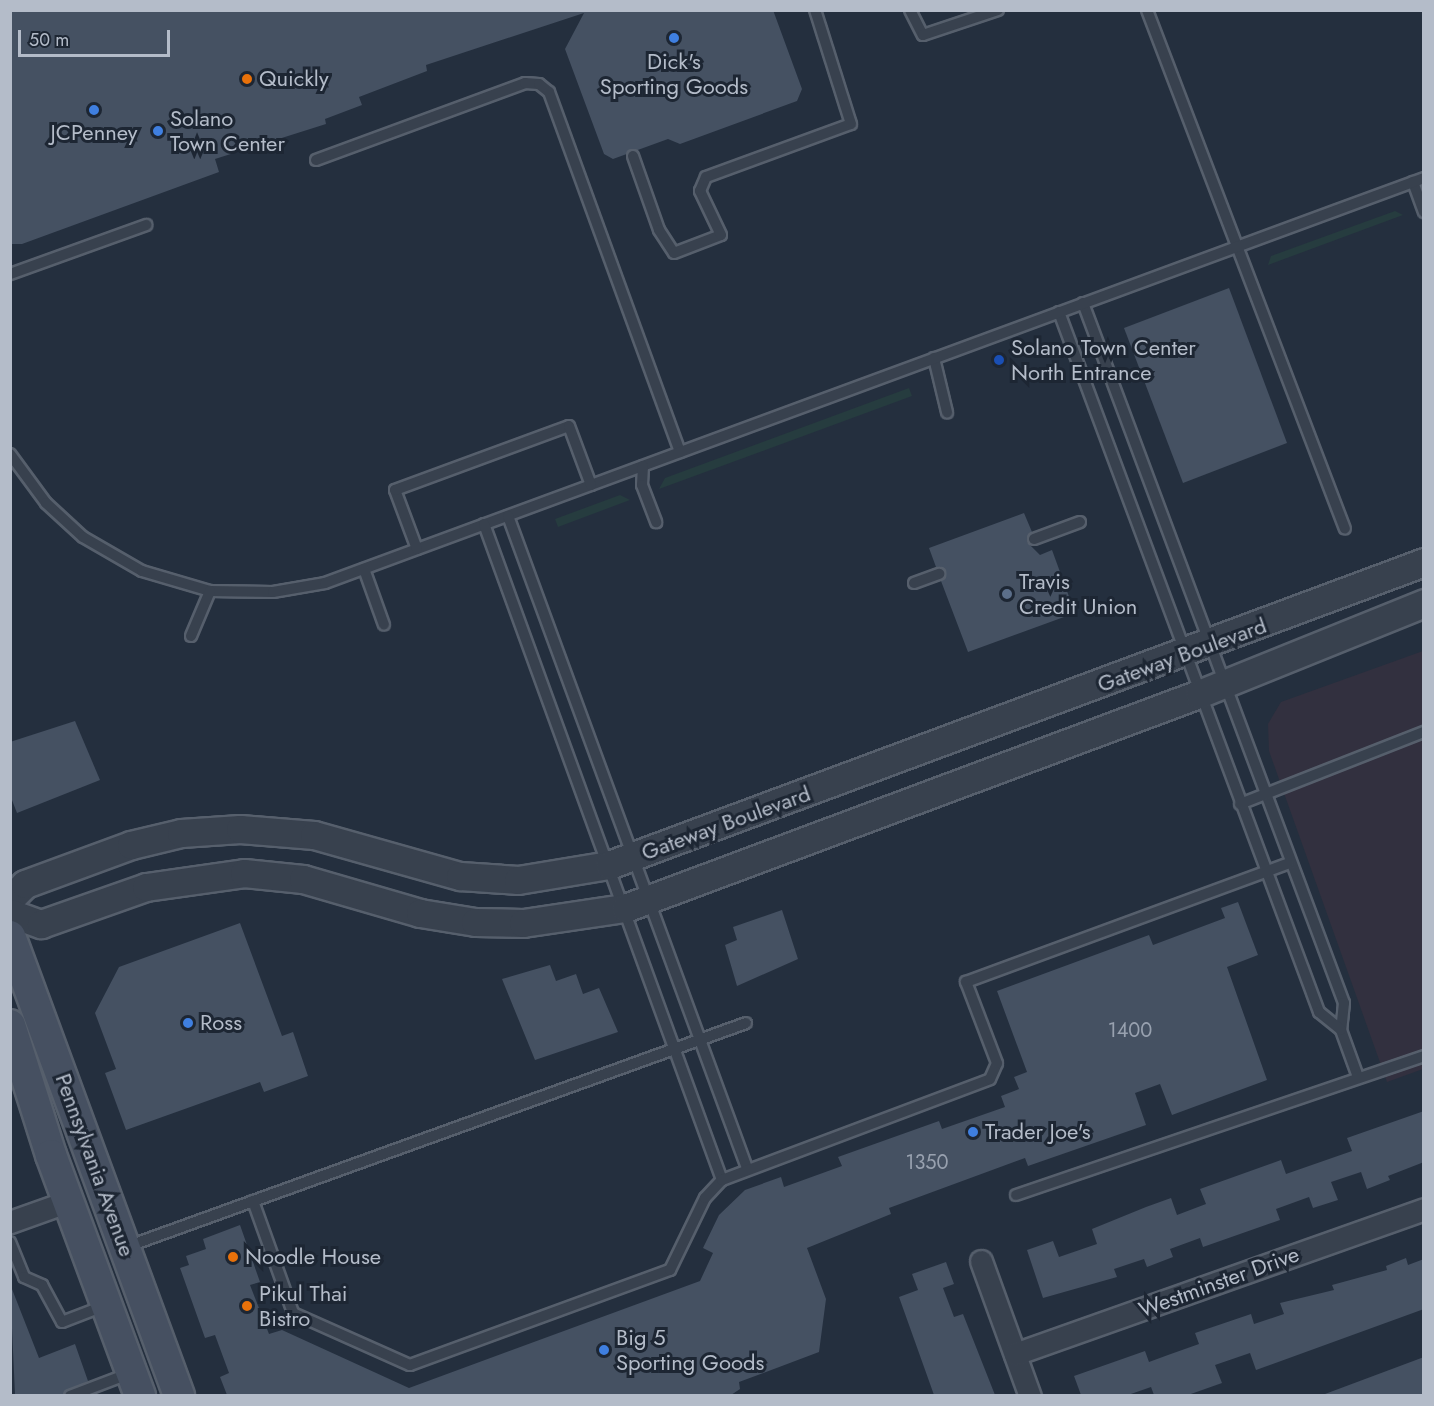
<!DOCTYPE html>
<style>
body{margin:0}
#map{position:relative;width:1434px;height:1406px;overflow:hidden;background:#242f3e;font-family:Jost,sans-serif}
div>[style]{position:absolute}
.medical>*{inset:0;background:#32303f}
.green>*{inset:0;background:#263c3f}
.building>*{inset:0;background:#455162}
.roads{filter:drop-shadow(2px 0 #565f6c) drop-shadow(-2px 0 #565f6c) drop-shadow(0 2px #565f6c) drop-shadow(0 -2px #565f6c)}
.service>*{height:10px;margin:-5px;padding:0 5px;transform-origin:5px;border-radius:5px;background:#38414e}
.minor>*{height:21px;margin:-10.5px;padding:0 10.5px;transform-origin:10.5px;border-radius:10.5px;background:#38414e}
.tertiary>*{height:27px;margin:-13.5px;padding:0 13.5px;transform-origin:13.5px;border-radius:13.5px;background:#38414e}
.secondary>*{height:30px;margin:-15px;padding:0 15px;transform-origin:15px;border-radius:15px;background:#465061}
.dots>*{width:16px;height:16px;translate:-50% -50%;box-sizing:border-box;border:3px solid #1d2633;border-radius:50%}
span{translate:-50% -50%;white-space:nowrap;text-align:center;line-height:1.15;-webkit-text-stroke:6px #1d2633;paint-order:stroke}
.number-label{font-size:20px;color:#98a1af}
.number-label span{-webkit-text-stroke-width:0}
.poi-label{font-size:22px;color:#b4bcc9}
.left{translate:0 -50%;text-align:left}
.street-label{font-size:22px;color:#b4bcc9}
.frame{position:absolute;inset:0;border:12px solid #b4bcc9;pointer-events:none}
.scale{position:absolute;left:18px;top:30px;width:152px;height:27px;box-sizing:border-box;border:3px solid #b4bcc9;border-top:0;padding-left:8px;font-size:18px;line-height:21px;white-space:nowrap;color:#b4bcc9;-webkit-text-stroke:4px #1d2633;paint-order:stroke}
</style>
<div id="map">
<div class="medical">
<div style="clip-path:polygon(1423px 651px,1423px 1069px,1387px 1082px,1269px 751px,1268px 724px,1281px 702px)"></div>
</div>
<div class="green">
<div style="clip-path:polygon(1395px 211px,1403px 215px,1268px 265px,1271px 256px)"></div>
<div style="clip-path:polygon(909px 388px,912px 396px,659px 489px,665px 478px)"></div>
<div style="clip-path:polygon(620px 495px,630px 500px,558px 527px,555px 519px)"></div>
</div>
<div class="building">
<div style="clip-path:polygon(10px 10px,773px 10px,802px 89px,797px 101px,680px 144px,668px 139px,613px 159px,604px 154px,565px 49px,584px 13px,426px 65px,427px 71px,359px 97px,362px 105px,325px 119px,326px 124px,215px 159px,219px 172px,22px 244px,10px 244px)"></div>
<div style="clip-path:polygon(1229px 288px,1287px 443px,1183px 483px,1124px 328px)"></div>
<div style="clip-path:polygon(1024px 513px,1032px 532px,1027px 542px,1040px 555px,1052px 550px,1075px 613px,968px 652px,941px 581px,946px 572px,936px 567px,929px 548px)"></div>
<div style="clip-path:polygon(75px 721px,100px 780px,17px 813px,10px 795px,10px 742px)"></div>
<div style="clip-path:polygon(1238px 902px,1258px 955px,1227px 967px,1267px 1080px,1172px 1115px,1160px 1084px,1135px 1093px,1146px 1125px,1028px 1166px,1025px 1158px,889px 1208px,891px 1214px,807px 1248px,826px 1299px,819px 1352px,739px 1382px,740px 1389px,731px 1395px,227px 1395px,220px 1377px,229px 1373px,215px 1335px,205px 1338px,180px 1268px,189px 1265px,186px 1256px,206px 1249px,203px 1239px,240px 1225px,260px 1282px,250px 1285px,269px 1334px,282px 1330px,409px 1388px,700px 1281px,713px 1253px,703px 1248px,719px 1215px,745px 1190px,781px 1177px,784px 1187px,842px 1166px,838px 1157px,939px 1121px,942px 1129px,1005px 1107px,1001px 1096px,1019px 1089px,1014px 1077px,1027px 1072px,997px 991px,1149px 935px,1153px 945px,1225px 918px,1221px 908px)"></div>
<div style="clip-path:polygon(782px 910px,798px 959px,737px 986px,725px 945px,737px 940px,733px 927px)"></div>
<div style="clip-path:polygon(240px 923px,282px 1036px,293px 1032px,308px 1076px,264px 1092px,260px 1082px,126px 1130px,105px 1073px,116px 1069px,95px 1013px,119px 967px)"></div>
<div style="clip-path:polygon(550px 965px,556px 981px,576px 974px,583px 994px,599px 988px,618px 1032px,535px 1060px,502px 979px)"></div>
<div style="clip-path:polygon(1424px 1111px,1424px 1162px,1388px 1176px,1390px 1180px,1367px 1189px,1361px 1172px,1331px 1182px,1338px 1200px,1313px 1208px,1309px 1197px,1276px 1209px,1280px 1220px,1203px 1247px,1200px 1238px,1170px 1249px,1173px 1257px,1147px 1267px,1144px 1259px,1114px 1269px,1117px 1277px,1043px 1298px,1027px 1250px,1053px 1241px,1059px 1257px,1097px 1244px,1092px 1229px,1146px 1207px,1171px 1198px,1177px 1215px,1206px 1204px,1200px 1189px,1281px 1160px,1286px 1174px,1352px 1151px,1347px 1138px)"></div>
<div style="clip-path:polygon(1406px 1258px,1408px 1265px,1424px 1259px,1424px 1309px,1256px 1370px,1250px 1353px,1215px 1365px,1222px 1383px,1188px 1395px,1154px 1395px,1151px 1387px,1128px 1395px,1081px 1395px,1074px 1376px,1145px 1351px,1149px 1362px,1168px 1355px,1199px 1344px,1195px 1333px,1251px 1314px,1254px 1324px,1284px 1314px,1280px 1303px,1334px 1290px,1332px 1285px,1387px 1270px,1386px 1266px)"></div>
<div style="clip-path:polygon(946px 1262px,954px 1284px,943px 1288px,954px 1317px,963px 1314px,995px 1395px,934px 1395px,899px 1297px,918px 1290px,912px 1274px)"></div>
<div style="clip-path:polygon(10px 1284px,39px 1358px,75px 1344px,88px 1381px,63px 1395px,15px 1395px)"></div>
<div style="clip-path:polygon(1424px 1357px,1424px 1395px,1325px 1395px,1325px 1394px)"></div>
</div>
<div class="roads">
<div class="service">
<div style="left:910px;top:10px;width:28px;rotate:63deg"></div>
<div style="left:923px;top:35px;width:79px;rotate:-18.4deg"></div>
<div style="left:1147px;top:10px;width:555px;rotate:69.12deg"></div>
<div style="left:633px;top:156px;width:78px;rotate:70.6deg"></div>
<div style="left:659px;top:230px;width:27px;rotate:57deg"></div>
<div style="left:674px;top:253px;width:50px;rotate:-21deg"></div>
<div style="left:721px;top:235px;width:49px;rotate:-115.5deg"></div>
<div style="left:700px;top:191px;width:15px;rotate:-67deg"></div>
<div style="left:706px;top:177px;width:154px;rotate:-20.1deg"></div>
<div style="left:851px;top:124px;width:120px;rotate:-107.5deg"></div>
<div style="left:316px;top:160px;width:223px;rotate:-20.2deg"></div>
<div style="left:525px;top:83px;width:14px;rotate:4deg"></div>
<div style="left:539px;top:84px;width:13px;rotate:39deg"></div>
<div style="left:549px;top:92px;width:383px;rotate:70deg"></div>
<div style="left:1413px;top:182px;width:32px;rotate:70deg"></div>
<div style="left:10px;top:274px;width:145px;rotate:-19.8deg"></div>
<div style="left:1083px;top:303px;width:747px;rotate:69.55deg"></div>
<div style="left:1344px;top:1003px;width:27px;rotate:96deg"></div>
<div style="left:1341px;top:1030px;width:50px;rotate:70.1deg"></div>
<div style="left:1059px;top:312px;width:747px;rotate:69.62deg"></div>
<div style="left:1319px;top:1012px;width:28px;rotate:39deg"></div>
<div style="left:934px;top:358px;width:56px;rotate:76.5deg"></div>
<div style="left:10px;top:454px;width:61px;rotate:53.7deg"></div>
<div style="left:46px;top:503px;width:50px;rotate:42.6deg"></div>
<div style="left:83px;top:537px;width:68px;rotate:30deg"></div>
<div style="left:142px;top:571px;width:71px;rotate:16.4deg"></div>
<div style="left:210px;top:591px;width:63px;rotate:0.9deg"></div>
<div style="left:273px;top:592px;width:53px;rotate:-9.8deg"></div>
<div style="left:325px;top:583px;width:1171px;rotate:-20.23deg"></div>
<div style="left:643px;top:466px;width:19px;rotate:93deg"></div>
<div style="left:642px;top:485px;width:40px;rotate:69deg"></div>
<div style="left:508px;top:516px;width:694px;rotate:69.87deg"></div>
<div style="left:484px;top:524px;width:698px;rotate:70.06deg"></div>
<div style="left:1034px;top:539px;width:49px;rotate:-20.3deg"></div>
<div style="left:417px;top:549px;width:63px;rotate:-110.4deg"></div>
<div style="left:395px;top:490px;width:185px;rotate:-20.2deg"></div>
<div style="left:569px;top:426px;width:63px;rotate:69.6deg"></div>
<div style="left:364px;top:569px;width:59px;rotate:70.3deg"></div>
<div style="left:914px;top:583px;width:27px;rotate:-20deg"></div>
<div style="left:191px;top:636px;width:49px;rotate:-67.1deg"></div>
<div style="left:1240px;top:804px;width:198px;rotate:-21.4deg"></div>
<div style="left:1016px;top:1195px;width:431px;rotate:-18.8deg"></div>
<div style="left:253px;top:1201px;width:119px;rotate:70.3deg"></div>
<div style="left:293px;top:1313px;width:128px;rotate:24deg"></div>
<div style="left:410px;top:1365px;width:277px;rotate:-20.1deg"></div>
<div style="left:670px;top:1270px;width:80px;rotate:-64.1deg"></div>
<div style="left:705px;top:1198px;width:25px;rotate:-47deg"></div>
<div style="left:722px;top:1180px;width:286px;rotate:-20.6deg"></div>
<div style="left:990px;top:1079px;width:17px;rotate:-66deg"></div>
<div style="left:997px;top:1063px;width:87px;rotate:-110.9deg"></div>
<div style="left:966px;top:982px;width:344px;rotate:-20.2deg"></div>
<div style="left:10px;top:1242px;width:38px;rotate:68deg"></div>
<div style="left:24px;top:1277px;width:20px;rotate:24deg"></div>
<div style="left:42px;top:1285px;width:42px;rotate:61.6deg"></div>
<div style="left:62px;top:1322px;width:45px;rotate:-20.9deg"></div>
<div style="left:126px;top:1247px;width:659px;rotate:-19.86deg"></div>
<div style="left:70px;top:1396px;width:62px;rotate:-20.8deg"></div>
</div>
<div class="minor">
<div style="left:10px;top:1222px;width:63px;rotate:-19.6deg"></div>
<div style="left:981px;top:1261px;width:144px;rotate:70.1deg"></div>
<div style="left:1015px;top:1354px;width:434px;rotate:-19.5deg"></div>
</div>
<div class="tertiary">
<div style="left:10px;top:899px;width:21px;rotate:-45deg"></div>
<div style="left:25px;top:884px;width:113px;rotate:-20.2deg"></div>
<div style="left:131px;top:845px;width:51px;rotate:-13.5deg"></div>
<div style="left:181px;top:833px;width:59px;rotate:-3.9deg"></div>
<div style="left:240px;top:829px;width:74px;rotate:4.6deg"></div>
<div style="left:314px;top:835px;width:152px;rotate:15.7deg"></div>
<div style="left:460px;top:876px;width:58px;rotate:3.9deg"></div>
<div style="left:518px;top:880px;width:92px;rotate:-9.4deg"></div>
<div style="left:609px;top:865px;width:870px;rotate:-20.39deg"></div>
<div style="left:10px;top:913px;width:33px;rotate:20deg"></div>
<div style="left:41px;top:924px;width:111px;rotate:-19.4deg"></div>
<div style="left:146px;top:887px;width:99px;rotate:-8.1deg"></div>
<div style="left:244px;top:873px;width:59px;rotate:5.8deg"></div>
<div style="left:303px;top:879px;width:122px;rotate:16.2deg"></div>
<div style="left:420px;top:913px;width:56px;rotate:9.3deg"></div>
<div style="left:475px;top:922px;width:48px;rotate:1.2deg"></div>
<div style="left:523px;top:923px;width:103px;rotate:-8.4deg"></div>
<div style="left:625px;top:908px;width:613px;rotate:-20.45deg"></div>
<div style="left:1199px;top:694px;width:243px;rotate:-22deg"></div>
</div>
<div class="secondary">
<div style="left:10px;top:936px;width:490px;rotate:69.8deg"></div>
<div style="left:10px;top:1025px;width:136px;rotate:72.5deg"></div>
<div style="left:51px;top:1155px;width:257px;rotate:69.7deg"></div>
</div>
</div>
<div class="dots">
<div style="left:674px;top:38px;background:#3f7fe0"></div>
<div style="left:247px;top:79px;background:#e8710a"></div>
<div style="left:94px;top:110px;background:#3f7fe0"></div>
<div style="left:158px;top:131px;background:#3f7fe0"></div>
<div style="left:999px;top:360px;background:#1a4fb4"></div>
<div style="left:1007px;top:594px;background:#5c6f8a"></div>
<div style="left:188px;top:1023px;background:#3f7fe0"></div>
<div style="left:973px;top:1132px;background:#3f7fe0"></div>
<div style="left:233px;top:1257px;background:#e8710a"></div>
<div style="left:247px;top:1306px;background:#e8710a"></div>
<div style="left:604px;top:1350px;background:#3f7fe0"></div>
</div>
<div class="number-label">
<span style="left:1130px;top:1030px">1400</span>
<span style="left:927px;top:1162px">1350</span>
</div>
<div class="poi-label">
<span style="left:674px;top:74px">Dick's<br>Sporting Goods</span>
<span class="left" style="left:259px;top:79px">Quickly</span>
<span class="left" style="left:170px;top:131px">Solano<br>Town Center</span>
<span style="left:94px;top:133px">JCPenney</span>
<span class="left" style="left:1011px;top:360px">Solano Town Center<br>North Entrance</span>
<span class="left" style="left:1019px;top:594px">Travis<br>Credit Union</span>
<span class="left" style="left:200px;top:1023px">Ross</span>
<span class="left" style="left:985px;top:1132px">Trader Joe's</span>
<span class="left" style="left:245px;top:1257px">Noodle House</span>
<span class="left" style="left:259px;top:1306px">Pikul Thai<br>Bistro</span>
<span class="left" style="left:616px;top:1350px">Big 5<br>Sporting Goods</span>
</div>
<div class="street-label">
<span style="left:1182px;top:655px;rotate:-20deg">Gateway Boulevard</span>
<span style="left:726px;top:823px;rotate:-20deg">Gateway Boulevard</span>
<span style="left:95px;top:1165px;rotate:70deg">Pennsylvania Avenue</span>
<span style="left:1219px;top:1282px;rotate:-20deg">Westminster Drive</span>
</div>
<div class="frame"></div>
<div class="scale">50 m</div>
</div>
